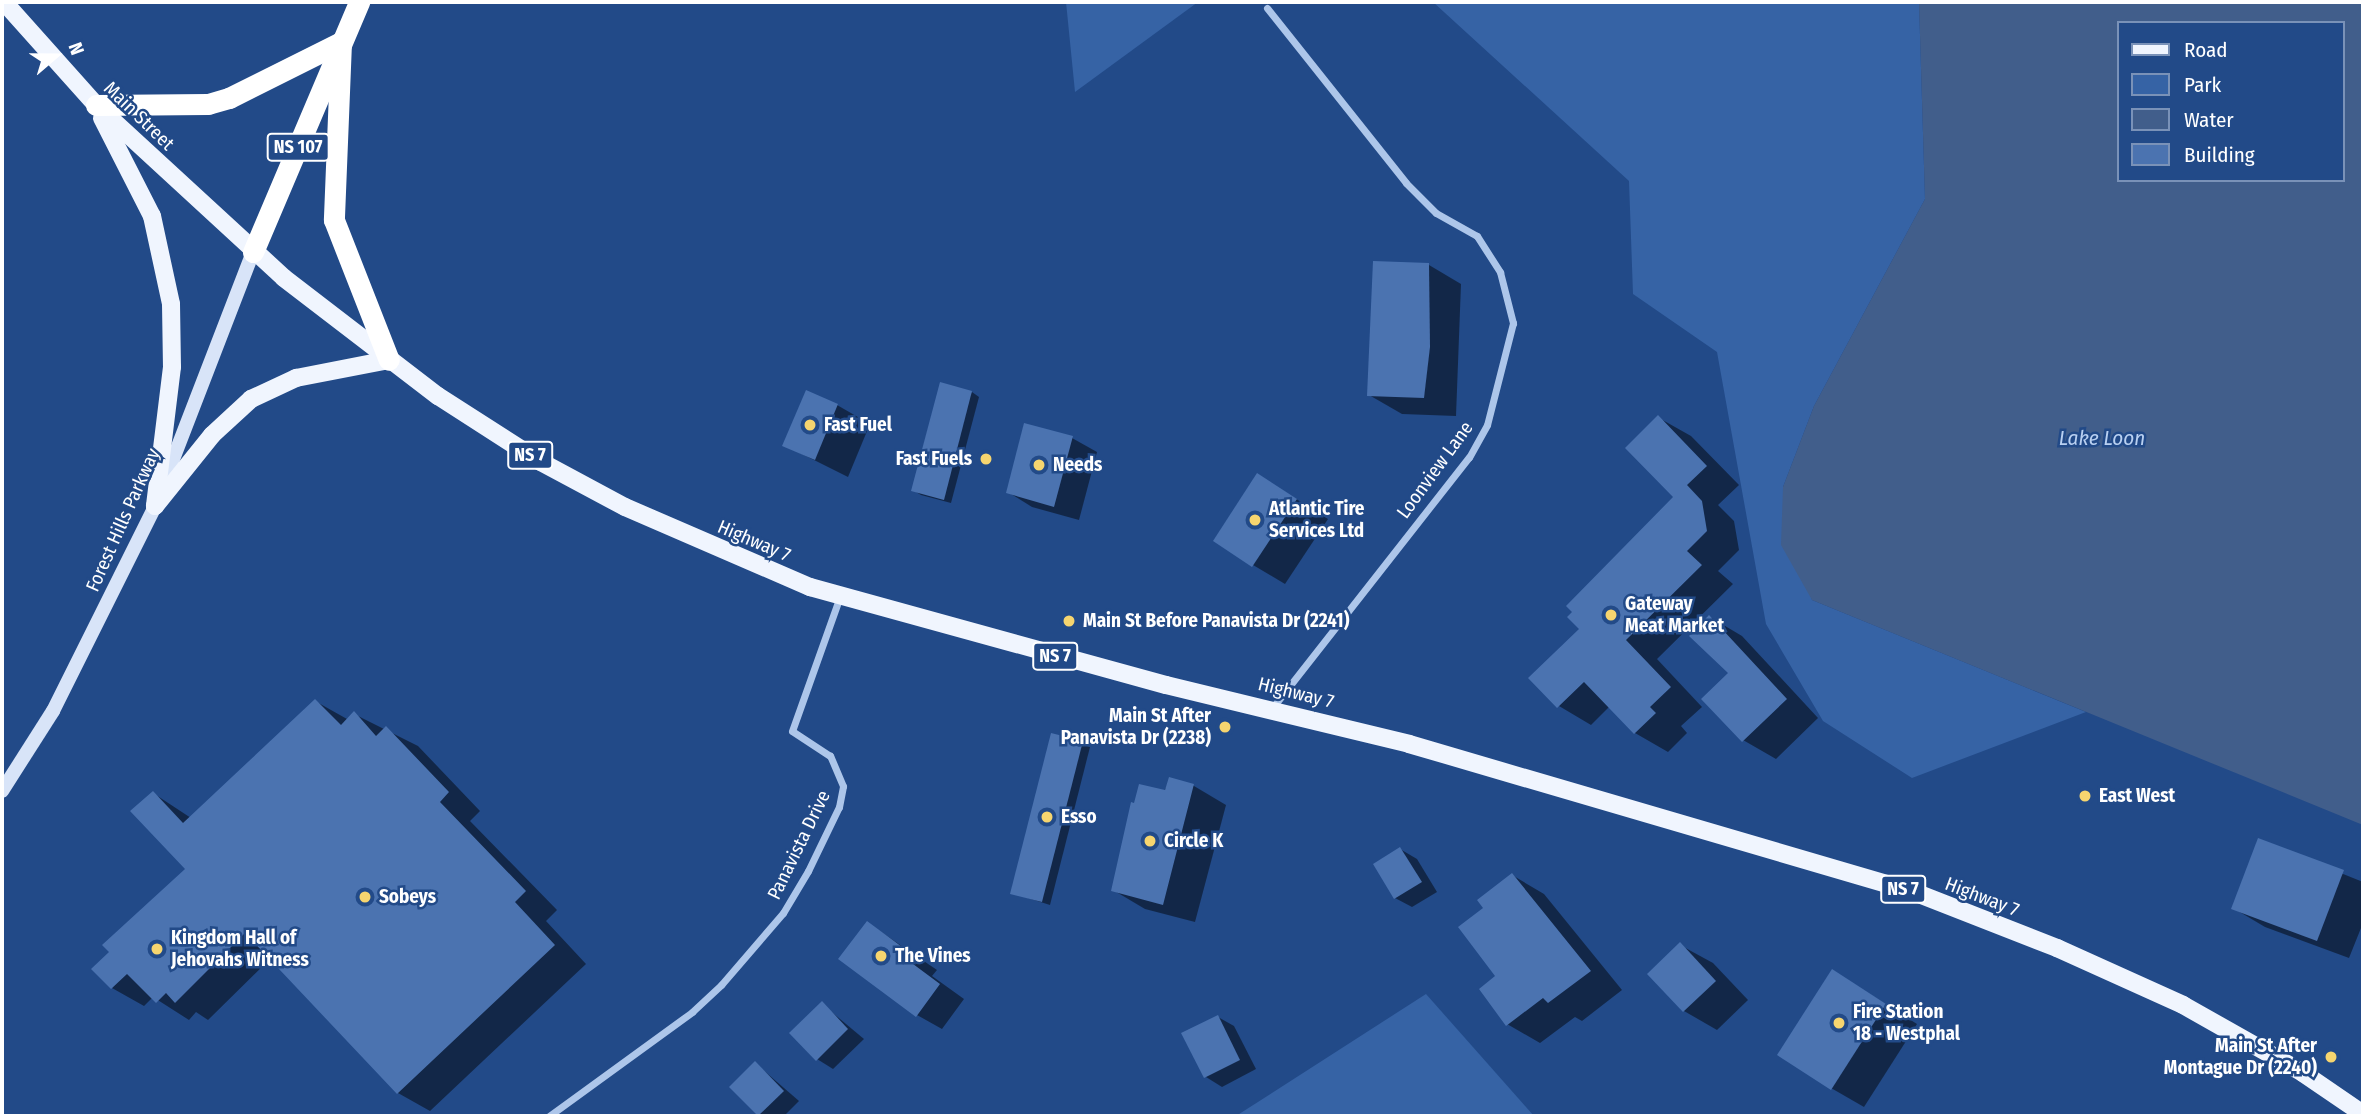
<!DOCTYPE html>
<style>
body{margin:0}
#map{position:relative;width:2365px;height:1118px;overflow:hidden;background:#224a88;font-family:"Fira Sans Condensed",sans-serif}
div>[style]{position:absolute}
.green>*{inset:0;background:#3663a5}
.water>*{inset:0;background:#415e8b}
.shadow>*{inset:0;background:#0007}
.building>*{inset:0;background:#4b73b0}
.minor>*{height:7px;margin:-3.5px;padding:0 3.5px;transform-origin:3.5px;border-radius:3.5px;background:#adc6ea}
.secondary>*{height:14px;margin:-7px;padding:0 7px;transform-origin:7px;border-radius:7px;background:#d8e4f8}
.primary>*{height:18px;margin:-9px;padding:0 9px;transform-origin:9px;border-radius:9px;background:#f0f5fe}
.motorway>*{height:21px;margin:-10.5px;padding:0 10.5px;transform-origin:10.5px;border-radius:10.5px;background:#fff}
.dots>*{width:19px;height:19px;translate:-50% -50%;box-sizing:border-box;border:4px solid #224a88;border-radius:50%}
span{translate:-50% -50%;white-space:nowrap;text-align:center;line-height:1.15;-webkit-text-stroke:5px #224a88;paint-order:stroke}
.shield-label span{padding:2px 5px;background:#224a88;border:2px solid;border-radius:5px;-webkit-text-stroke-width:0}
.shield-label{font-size:18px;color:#fff;font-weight:700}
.street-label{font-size:19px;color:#fff}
.poi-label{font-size:19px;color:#fff;font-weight:700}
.left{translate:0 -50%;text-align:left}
.right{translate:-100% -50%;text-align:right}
.water-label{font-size:21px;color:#b9d0f1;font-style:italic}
.frame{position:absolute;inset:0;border:4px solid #fff;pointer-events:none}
.legend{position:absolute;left:2117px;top:21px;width:228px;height:161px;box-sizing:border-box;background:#224a88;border:2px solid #7a92b8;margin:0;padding:9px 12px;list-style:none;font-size:21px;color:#fff}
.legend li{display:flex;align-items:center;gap:14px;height:35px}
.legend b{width:35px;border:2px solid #7a92b8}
.north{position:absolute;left:21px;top:21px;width:70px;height:70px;-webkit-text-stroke:5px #224a88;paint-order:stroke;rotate:70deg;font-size:19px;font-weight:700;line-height:28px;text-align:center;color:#fff}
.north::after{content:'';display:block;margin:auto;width:24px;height:32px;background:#fff;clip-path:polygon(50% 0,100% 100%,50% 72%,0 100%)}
</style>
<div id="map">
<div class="green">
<div style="clip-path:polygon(1066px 2px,1198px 2px,1075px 92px)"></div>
<div style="clip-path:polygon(1433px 2px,1919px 2px,1925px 199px,1814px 406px,1783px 487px,1812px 600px,2086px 712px,1912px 778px,1823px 721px,1766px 624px,1717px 352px,1633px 294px,1629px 181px)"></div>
<div style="clip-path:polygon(1426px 994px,1534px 1116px,1236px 1116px)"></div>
</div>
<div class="water">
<div style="clip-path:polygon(evenodd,1919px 2px,2363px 2px,2363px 825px,1812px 600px,1781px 545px,1783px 487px,1814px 406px,1925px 199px,1919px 2px,2118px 23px,2342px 23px,2342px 180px,2118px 180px,2118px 23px)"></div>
</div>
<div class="shadow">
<div style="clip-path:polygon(1429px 265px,1461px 284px,1456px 416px,1402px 414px,1369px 395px)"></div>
<div style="clip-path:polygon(972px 392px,979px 397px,951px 503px,921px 495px,913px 490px)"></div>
<div style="clip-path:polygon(837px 405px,870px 424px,848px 477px,784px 445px)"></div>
<div style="clip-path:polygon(1659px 418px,1691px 436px,1739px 485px,1718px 505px,1734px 521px,1739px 550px,1718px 571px,1733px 584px,1657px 659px,1702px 707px,1681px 726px,1687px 733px,1668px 752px,1635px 733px,1610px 706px,1591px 725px,1559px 706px,1581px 629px,1676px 497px)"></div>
<div style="clip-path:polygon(1072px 438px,1097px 452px,1079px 520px,1032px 507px,1008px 492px)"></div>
<div style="clip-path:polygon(1258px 475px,1328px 519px,1285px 584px,1253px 565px)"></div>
<div style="clip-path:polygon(1710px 617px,1742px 636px,1818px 718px,1776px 759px,1743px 740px,1730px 673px)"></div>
<div style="clip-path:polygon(315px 701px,347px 719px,354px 714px,418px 746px,480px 811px,470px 821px,557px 910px,546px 921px,586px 964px,430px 1111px,398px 1093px,271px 958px,208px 1020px,196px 1012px,189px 1020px,153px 997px,144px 1006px,112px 988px,187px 869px,153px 793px,191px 818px)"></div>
<div style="clip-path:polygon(1052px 735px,1090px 747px,1050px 905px,1012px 893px)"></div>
<div style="clip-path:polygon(1170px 780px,1194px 786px,1226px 805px,1195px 922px,1145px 909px,1113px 890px)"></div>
<div style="clip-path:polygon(2259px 840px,2363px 882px,2363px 923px,2349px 958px,2265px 927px,2233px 908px)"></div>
<div style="clip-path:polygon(1400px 849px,1417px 859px,1437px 892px,1412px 907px,1395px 898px)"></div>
<div style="clip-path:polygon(1512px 875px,1544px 894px,1622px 990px,1582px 1021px,1575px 1017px,1540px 1043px,1507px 1024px,1485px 908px)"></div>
<div style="clip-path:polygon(868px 923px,937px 970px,932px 976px,964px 999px,942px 1029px,917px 1015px)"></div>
<div style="clip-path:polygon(1680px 945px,1713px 963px,1748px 1000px,1717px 1030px,1684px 1011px)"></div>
<div style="clip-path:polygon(1833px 971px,1917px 1024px,1864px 1107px,1831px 1088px)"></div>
<div style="clip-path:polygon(822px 1004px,864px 1039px,833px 1069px,817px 1059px)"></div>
<div style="clip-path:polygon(1218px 1017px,1234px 1026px,1256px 1069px,1222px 1087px,1206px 1077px)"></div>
<div style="clip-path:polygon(755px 1063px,799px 1101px,784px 1116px,759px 1115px)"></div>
</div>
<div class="building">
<div style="clip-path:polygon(1373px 261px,1429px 263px,1430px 347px,1424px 398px,1367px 396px)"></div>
<div style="clip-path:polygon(940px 382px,972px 391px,944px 500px,911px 491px)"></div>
<div style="clip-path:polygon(806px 390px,838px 404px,815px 460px,782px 446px)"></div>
<div style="clip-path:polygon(1658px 415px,1707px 466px,1687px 485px,1702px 501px,1707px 531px,1687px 551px,1702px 565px,1626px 640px,1671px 687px,1650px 707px,1656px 713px,1634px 734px,1584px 682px,1557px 708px,1528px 678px,1579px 629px,1567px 617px,1572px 612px,1566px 606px,1673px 497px,1625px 448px)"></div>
<div style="clip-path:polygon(1024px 423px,1073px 436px,1054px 507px,1006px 493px)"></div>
<div style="clip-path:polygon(1257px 473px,1297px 499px,1252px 567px,1213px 541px)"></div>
<div style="clip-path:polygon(1709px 615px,1787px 699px,1742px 742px,1701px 699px,1728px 673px,1689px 636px)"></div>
<div style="clip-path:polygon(315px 699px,341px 725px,354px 711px,376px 736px,386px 726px,449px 792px,440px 802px,526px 891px,515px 902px,555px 945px,397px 1094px,245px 933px,175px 1003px,166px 993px,156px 1003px,127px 974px,111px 989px,91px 969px,109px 952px,102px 945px,185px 869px,130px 811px,153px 791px,183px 823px)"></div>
<div style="clip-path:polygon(1051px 733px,1083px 741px,1042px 902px,1010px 894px)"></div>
<div style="clip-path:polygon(1169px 777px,1194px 784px,1163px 905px,1111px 891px,1131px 802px,1134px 803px,1139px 784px,1165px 790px)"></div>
<div style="clip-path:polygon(2258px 838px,2344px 870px,2317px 941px,2231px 909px)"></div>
<div style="clip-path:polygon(1400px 847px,1422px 882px,1394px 899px,1373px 864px)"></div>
<div style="clip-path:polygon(1512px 873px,1591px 971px,1548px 1003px,1543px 998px,1506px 1026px,1479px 989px,1495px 976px,1458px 927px,1483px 908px,1477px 900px)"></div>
<div style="clip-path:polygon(867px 921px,913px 955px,909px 961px,940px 984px,916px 1017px,838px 959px)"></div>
<div style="clip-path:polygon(1680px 942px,1716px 981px,1683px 1012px,1647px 974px)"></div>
<div style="clip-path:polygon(1832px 969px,1886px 1004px,1831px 1090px,1777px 1055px)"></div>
<div style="clip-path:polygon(822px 1001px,848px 1029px,816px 1061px,789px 1033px)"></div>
<div style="clip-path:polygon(1218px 1015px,1240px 1060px,1204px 1078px,1181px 1033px)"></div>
<div style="clip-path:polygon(755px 1061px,784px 1091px,758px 1116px,729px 1087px)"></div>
</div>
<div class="minor">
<div style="left:1267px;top:8px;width:223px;rotate:51.5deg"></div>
<div style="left:1406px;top:183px;width:42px;rotate:45deg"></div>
<div style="left:1436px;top:213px;width:47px;rotate:29.3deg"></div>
<div style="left:1477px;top:236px;width:43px;rotate:57.4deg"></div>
<div style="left:1500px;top:272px;width:53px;rotate:75.7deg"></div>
<div style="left:1513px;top:323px;width:105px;rotate:104.3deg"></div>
<div style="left:1487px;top:425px;width:37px;rotate:119deg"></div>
<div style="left:1469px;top:457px;width:319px;rotate:128.1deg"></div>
<div style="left:549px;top:1116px;width:177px;rotate:-36deg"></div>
<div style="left:692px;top:1012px;width:40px;rotate:-43deg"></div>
<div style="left:721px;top:985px;width:95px;rotate:-49.3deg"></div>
<div style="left:783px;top:913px;width:49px;rotate:-59.2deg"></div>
<div style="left:808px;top:871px;width:71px;rotate:-64.2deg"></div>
<div style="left:839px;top:807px;width:21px;rotate:-79deg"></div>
<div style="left:843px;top:786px;width:33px;rotate:-113deg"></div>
<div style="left:830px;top:756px;width:45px;rotate:-146.7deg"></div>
<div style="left:792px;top:731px;width:143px;rotate:-70.4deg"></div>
</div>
<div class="secondary">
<div style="left:2px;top:791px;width:95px;rotate:-57.5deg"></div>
<div style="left:53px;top:711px;width:229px;rotate:-63.5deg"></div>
<div style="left:155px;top:506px;width:272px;rotate:-68.9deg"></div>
</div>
<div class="primary">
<div style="left:4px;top:2px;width:138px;rotate:48.2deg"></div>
<div style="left:96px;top:105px;width:255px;rotate:42.6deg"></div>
<div style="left:284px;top:278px;width:194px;rotate:37.5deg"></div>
<div style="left:438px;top:396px;width:122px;rotate:32.7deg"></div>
<div style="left:541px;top:462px;width:95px;rotate:28.2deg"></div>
<div style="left:625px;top:507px;width:202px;rotate:23.4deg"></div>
<div style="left:810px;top:587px;width:369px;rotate:15.4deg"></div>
<div style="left:1166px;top:685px;width:250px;rotate:13.6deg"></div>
<div style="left:1409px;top:744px;width:526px;rotate:16.33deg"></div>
<div style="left:1914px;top:892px;width:154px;rotate:21.4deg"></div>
<div style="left:2057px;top:948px;width:138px;rotate:24.3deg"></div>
<div style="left:2183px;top:1005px;width:138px;rotate:29.5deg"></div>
<div style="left:2303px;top:1073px;width:73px;rotate:34.3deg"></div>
<div style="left:102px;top:118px;width:110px;rotate:63deg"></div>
<div style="left:152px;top:216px;width:90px;rotate:77.8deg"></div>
<div style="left:171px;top:304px;width:63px;rotate:89.1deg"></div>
<div style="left:172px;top:367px;width:140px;rotate:97deg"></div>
<div style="left:155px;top:506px;width:91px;rotate:-51.2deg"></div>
<div style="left:212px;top:435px;width:53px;rotate:-42.7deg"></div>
<div style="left:251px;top:399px;width:50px;rotate:-25deg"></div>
<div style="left:296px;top:378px;width:95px;rotate:-11deg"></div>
</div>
<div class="motorway">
<div style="left:341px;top:42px;width:178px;rotate:92.3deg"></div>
<div style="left:334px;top:220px;width:150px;rotate:68.6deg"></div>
<div style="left:96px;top:105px;width:112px;rotate:-0.5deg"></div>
<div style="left:208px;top:104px;width:22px;rotate:-16deg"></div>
<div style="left:229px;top:98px;width:125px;rotate:-26.6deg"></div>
<div style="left:253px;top:252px;width:272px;rotate:-67deg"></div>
</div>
<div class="dots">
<div style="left:810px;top:425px;background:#f6d56f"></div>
<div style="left:986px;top:459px;background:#f6d56f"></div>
<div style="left:1039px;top:465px;background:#f6d56f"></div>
<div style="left:1255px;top:520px;background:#f6d56f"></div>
<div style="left:1611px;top:615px;background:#f6d56f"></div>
<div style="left:1069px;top:621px;background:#f6d56f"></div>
<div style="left:1225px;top:727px;background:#f6d56f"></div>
<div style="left:2085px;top:796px;background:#f6d56f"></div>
<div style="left:1047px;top:817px;background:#f6d56f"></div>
<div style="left:1150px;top:841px;background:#f6d56f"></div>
<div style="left:365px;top:897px;background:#f6d56f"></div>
<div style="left:157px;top:949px;background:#f6d56f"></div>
<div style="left:881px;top:956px;background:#f6d56f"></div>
<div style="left:1839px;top:1023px;background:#f6d56f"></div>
<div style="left:2331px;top:1057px;background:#f6d56f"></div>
</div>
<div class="shield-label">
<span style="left:298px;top:147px">NS 107</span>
<span style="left:530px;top:455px">NS 7</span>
<span style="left:1055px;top:656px">NS 7</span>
<span style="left:1903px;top:889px">NS 7</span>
</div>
<div class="street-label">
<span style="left:139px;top:116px;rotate:44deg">Main Street</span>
<span style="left:1435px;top:470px;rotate:-54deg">Loonview Lane</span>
<span style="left:123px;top:520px;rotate:-66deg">Forest Hills Parkway</span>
<span style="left:754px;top:541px;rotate:23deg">Highway 7</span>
<span style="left:1296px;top:693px;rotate:14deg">Highway 7</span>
<span style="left:799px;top:845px;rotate:-64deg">Panavista Drive</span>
<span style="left:1982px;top:897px;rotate:21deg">Highway 7</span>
</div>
<div class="poi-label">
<span class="left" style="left:824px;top:425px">Fast Fuel</span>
<span class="right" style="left:972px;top:459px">Fast Fuels</span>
<span class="left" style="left:1053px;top:465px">Needs</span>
<span class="left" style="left:1269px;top:520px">Atlantic Tire<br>Services Ltd</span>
<span class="left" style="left:1625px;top:615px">Gateway<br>Meat Market</span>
<span class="left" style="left:1083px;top:621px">Main St Before Panavista Dr (2241)</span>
<span class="right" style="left:1211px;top:727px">Main St After<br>Panavista Dr (2238)</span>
<span class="left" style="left:2099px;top:796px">East West</span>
<span class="left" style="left:1061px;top:817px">Esso</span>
<span class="left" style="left:1164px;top:841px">Circle K</span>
<span class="left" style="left:379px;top:897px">Sobeys</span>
<span class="left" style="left:171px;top:949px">Kingdom Hall of<br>Jehovahs Witness</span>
<span class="left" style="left:895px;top:956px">The Vines</span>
<span class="left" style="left:1853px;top:1023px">Fire Station<br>18 - Westphal</span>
<span class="right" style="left:2317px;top:1057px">Main St After<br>Montague Dr (2240)</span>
</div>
<div class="water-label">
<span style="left:2102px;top:438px">Lake Loon</span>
</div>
<div class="frame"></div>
<ul class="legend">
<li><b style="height:9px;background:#f0f5fe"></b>Road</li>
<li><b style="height:19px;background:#3663a5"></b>Park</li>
<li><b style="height:19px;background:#415e8b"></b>Water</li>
<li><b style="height:19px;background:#4b73b0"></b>Building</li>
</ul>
<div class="north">N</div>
</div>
